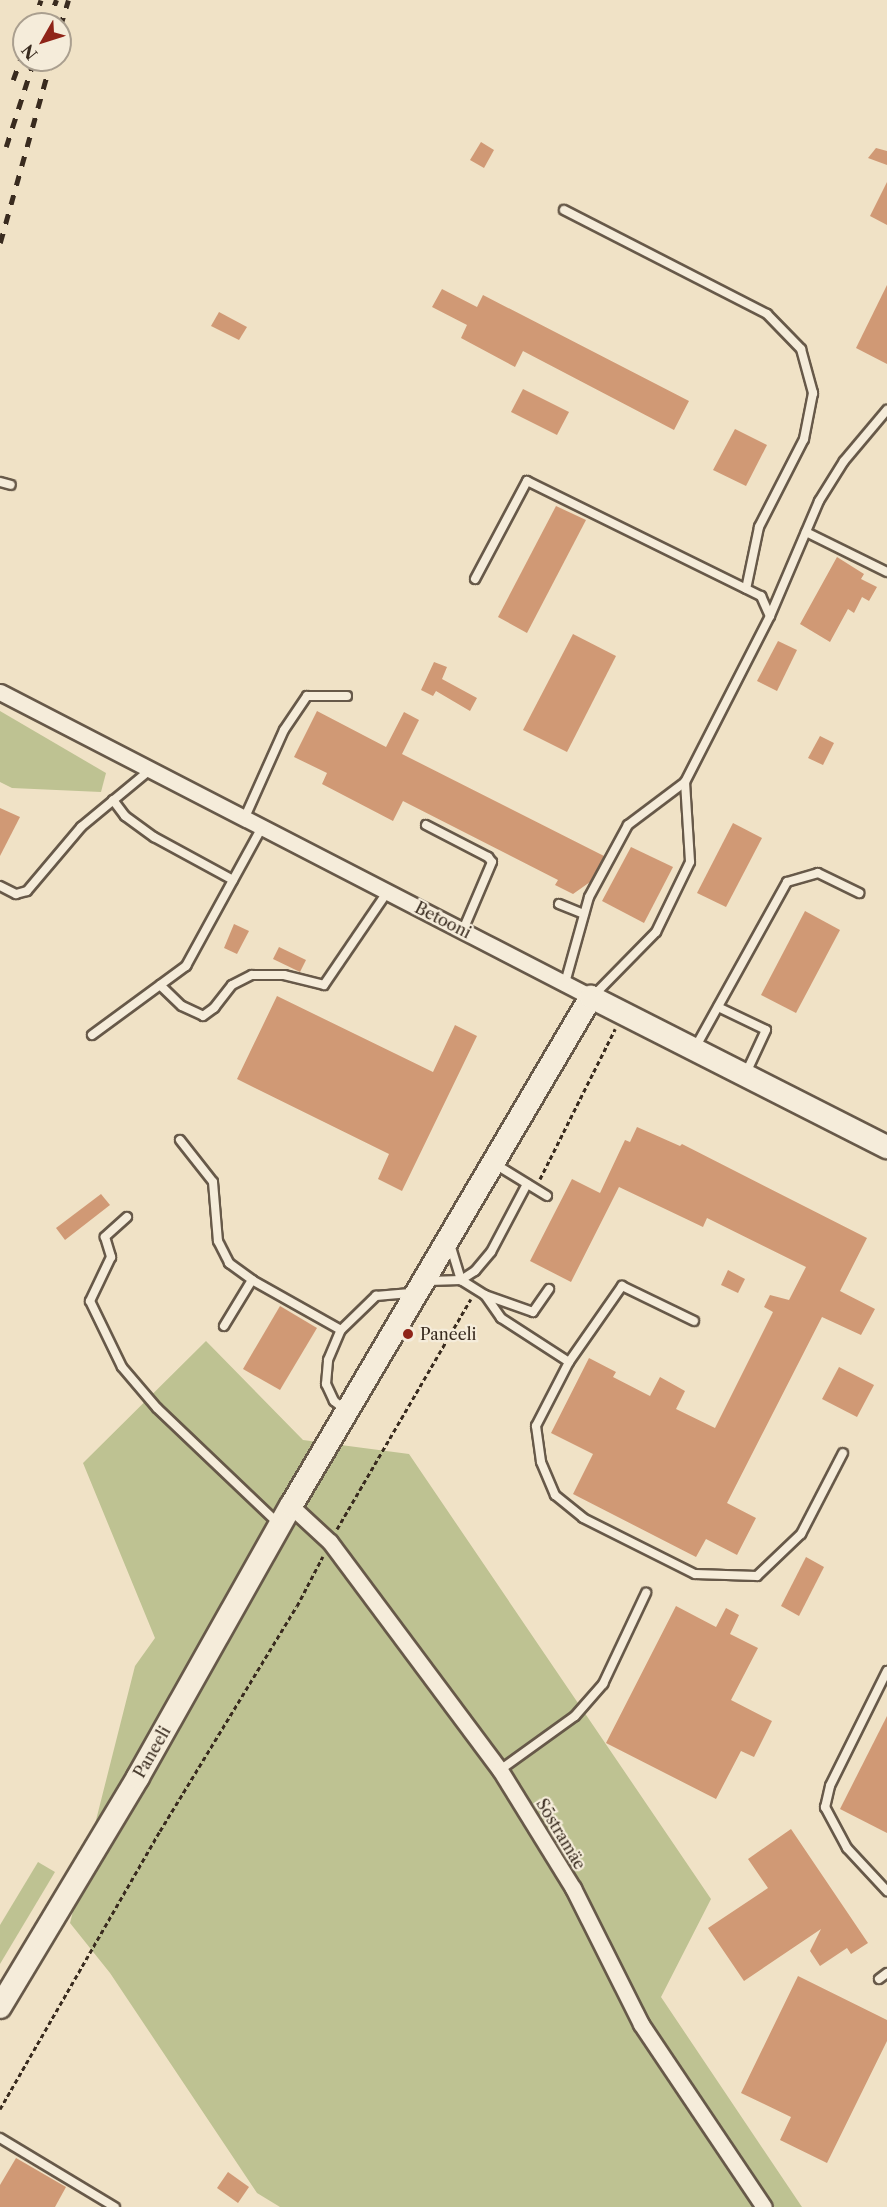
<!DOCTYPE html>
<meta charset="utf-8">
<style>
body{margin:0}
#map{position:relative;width:887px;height:2207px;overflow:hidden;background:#f0e2c6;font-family:"Libre Caslon Text",serif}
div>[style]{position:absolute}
.green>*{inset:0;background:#bec292}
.building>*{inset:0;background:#d09975}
.path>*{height:3px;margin-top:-1.5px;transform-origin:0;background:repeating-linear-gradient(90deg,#392b1f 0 4.5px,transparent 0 7.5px)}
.roads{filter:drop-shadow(2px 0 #675949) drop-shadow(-2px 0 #675949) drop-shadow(0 2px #675949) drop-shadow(0 -2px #675949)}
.lane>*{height:8px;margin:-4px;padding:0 4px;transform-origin:4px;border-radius:4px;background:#f5ecda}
.street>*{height:15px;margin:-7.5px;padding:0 7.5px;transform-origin:7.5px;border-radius:7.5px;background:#f5ecda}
.secondary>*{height:22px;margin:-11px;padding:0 11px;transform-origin:11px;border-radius:11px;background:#f5ecda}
.rail>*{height:4.5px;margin-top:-2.25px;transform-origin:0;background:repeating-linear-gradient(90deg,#392b1f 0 10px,transparent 0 20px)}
.dots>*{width:16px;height:16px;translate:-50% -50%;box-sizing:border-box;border:3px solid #f5ecda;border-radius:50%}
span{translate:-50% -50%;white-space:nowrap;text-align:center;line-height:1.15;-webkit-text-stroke:4.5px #f5ecda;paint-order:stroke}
.street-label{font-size:16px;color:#392b1f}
.poi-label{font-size:16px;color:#392b1f}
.left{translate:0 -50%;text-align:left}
.north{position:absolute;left:12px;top:12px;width:60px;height:60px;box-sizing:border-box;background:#f5ecda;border:2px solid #aa9f8f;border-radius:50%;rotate:231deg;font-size:16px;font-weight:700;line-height:24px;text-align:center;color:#392b1f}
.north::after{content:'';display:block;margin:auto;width:21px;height:27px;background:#8f2418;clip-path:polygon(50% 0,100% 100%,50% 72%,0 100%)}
</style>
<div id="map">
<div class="green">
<div style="clip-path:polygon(0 711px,106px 773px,101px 792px,12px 788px,0 782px)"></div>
<div style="clip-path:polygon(206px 1341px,303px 1440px,409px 1454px,711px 1899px,661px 1997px,802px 2207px,280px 2207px,257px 2193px,110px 1973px,70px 1923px,135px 1666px,155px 1638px,83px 1463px)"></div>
<div style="clip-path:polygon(38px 1862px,55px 1872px,0 1964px,0 1925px)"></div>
</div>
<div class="building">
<div style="clip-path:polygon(481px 142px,494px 150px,484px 168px,470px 160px)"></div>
<div style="clip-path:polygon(876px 148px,887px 151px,887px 165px,868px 158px)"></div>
<div style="clip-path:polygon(887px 182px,887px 225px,870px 216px)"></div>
<div style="clip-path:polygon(887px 285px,887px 364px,856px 348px)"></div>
<div style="clip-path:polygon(442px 289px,477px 307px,483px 295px,689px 401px,674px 430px,523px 351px,515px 367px,461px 338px,467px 325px,432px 307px)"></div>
<div style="clip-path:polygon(219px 312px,247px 327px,239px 340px,211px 326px)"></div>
<div style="clip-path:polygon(523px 389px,569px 412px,557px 435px,511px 412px)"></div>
<div style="clip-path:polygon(735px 429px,767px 445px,746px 486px,713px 470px)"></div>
<div style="clip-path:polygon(556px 506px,586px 520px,527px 633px,498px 617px)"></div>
<div style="clip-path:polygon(837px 557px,864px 574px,861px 579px,877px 587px,869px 601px,862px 597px,854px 613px,848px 609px,830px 642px,800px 624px)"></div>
<div style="clip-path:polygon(573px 634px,616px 656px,567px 752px,523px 730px)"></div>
<div style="clip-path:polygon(778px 641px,797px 650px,777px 691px,757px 681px)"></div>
<div style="clip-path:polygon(434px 662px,447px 667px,442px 679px,477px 698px,470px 711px,436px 691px,433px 696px,421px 690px)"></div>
<div style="clip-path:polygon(317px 711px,386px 747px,404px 712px,419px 720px,402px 754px,604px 856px,590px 882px,573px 894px,555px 885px,558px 880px,403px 801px,393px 821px,322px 784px,327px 773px,294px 757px)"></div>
<div style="clip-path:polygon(820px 736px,834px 743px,823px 765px,808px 758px)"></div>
<div style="clip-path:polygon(0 808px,20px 817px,0 856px)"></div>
<div style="clip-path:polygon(733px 823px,762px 838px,726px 907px,697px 893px)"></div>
<div style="clip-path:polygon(631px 847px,673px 867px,644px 923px,602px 901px)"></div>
<div style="clip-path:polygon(805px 911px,840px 930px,796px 1013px,761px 995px)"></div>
<div style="clip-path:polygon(234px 924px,249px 931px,237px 954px,224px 948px)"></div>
<div style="clip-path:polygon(279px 947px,306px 960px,300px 972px,273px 959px)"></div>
<div style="clip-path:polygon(277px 996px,433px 1072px,455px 1025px,477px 1036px,402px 1191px,378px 1179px,389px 1154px,237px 1079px)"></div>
<div style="clip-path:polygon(637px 1127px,680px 1146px,682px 1144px,867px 1238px,840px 1291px,875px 1309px,861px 1335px,822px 1317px,727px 1503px,756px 1518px,737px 1555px,706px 1539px,696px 1557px,573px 1494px,593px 1454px,551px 1433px,589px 1358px,616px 1372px,613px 1377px,650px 1396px,660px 1377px,685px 1391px,676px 1409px,715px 1428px,773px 1312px,764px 1307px,770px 1295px,789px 1300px,806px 1267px,707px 1218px,703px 1227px,619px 1187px,571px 1282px,530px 1261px,572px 1179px,600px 1193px,625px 1140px,630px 1142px)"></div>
<div style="clip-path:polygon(101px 1194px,110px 1205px,65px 1240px,56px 1228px)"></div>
<div style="clip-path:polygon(728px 1270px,745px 1279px,738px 1293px,721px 1285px)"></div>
<div style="clip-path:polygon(280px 1306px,317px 1328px,280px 1390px,243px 1369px)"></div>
<div style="clip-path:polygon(839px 1367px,874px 1385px,857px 1417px,822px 1399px)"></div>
<div style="clip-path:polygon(806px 1557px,824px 1567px,799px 1616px,781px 1606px)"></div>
<div style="clip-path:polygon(676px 1606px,716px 1627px,726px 1608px,739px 1615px,730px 1634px,758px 1648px,731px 1700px,772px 1721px,754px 1757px,741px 1751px,716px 1799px,606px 1743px)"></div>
<div style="clip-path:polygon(887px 1716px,887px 1833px,840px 1809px)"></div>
<div style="clip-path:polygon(791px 1829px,868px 1943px,851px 1954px,847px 1948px,820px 1966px,810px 1951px,821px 1929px,744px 1981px,708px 1928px,768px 1888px,748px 1859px)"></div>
<div style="clip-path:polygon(798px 1976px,887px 2020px,887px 2041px,827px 2163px,780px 2140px,791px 2117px,741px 2093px)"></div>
<div style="clip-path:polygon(16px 2158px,66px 2187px,55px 2207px,0 2207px,0 2185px)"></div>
<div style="clip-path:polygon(228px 2172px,249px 2187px,238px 2203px,217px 2188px)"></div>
</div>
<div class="path">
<div style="left:540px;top:1179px;width:168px;rotate:-63.4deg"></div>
<div style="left:337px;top:1529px;width:266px;rotate:-59.8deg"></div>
<div style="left:0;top:2109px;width:321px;rotate:-60.1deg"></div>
<div style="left:160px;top:1831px;width:263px;rotate:-58.7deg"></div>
<div style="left:297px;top:1606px;width:56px;rotate:-62.5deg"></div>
</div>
<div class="roads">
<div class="lane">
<div style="left:564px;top:210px;width:228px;rotate:27.1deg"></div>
<div style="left:767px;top:314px;width:49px;rotate:45.8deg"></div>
<div style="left:801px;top:349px;width:46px;rotate:74.7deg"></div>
<div style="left:813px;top:393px;width:47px;rotate:101.1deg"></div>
<div style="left:804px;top:439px;width:99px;rotate:117.1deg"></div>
<div style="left:759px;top:527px;width:63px;rotate:101.8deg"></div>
<div style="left:0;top:482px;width:11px;rotate:15deg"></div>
<div style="left:806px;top:532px;width:90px;rotate:26.3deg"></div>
<div style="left:475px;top:579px;width:111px;rotate:-62deg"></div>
<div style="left:527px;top:481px;width:261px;rotate:26.2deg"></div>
<div style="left:761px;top:596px;width:22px;rotate:66deg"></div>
<div style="left:770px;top:616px;width:186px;rotate:117.1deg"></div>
<div style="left:685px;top:782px;width:80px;rotate:86.4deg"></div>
<div style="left:690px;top:862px;width:78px;rotate:115.9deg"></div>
<div style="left:656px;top:932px;width:90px;rotate:134.5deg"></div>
<div style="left:770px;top:616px;width:125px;rotate:-66.9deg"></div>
<div style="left:819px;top:501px;width:47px;rotate:-58deg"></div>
<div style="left:844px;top:461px;width:67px;rotate:-49.9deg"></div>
<div style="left:113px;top:800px;width:20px;rotate:53deg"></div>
<div style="left:125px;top:816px;width:36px;rotate:36deg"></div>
<div style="left:154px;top:837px;width:90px;rotate:28.6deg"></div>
<div style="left:245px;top:817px;width:95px;rotate:-65.9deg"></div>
<div style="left:284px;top:730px;width:41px;rotate:-55.9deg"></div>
<div style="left:307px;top:696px;width:40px"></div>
<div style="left:426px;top:825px;width:70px;rotate:27.3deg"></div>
<div style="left:488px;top:857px;width:6px;rotate:51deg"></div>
<div style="left:492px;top:862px;width:74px;rotate:113.1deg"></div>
<div style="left:0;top:886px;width:18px;rotate:27deg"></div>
<div style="left:16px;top:894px;width:11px;rotate:-15deg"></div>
<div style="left:27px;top:891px;width:84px;rotate:-49.8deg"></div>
<div style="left:81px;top:827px;width:89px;rotate:-39.6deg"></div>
<div style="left:559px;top:904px;width:27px;rotate:22deg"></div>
<div style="left:565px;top:983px;width:89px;rotate:-74.4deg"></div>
<div style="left:589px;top:897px;width:82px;rotate:-61.6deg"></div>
<div style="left:628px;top:825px;width:71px;rotate:-37deg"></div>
<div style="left:160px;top:985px;width:30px;rotate:44deg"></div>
<div style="left:182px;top:1006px;width:23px;rotate:25deg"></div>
<div style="left:203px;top:1016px;width:14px;rotate:-36deg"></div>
<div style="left:214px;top:1008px;width:29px;rotate:-52deg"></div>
<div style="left:232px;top:985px;width:22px;rotate:-27deg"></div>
<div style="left:252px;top:975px;width:32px"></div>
<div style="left:284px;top:975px;width:41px;rotate:14deg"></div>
<div style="left:324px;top:985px;width:114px;rotate:-55.8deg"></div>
<div style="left:718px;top:1007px;width:53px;rotate:25.6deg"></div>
<div style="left:766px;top:1030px;width:47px;rotate:114.9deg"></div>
<div style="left:92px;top:1035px;width:117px;rotate:-36.3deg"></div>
<div style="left:186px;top:966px;width:158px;rotate:-61.3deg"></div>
<div style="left:695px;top:1048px;width:190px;rotate:-61deg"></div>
<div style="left:787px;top:882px;width:32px;rotate:-16deg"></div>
<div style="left:818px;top:873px;width:46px;rotate:26deg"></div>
<div style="left:180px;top:1140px;width:53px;rotate:51.8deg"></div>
<div style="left:213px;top:1182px;width:59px;rotate:85.2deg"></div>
<div style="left:218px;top:1241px;width:25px;rotate:63deg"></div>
<div style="left:229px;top:1263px;width:29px;rotate:36deg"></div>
<div style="left:495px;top:1164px;width:61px;rotate:31.6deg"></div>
<div style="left:127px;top:1217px;width:30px;rotate:138deg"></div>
<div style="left:105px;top:1237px;width:21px;rotate:73deg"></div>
<div style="left:111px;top:1257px;width:49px;rotate:115.5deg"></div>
<div style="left:90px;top:1301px;width:73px;rotate:64.1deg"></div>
<div style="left:122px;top:1367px;width:54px;rotate:49.5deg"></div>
<div style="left:157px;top:1408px;width:168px;rotate:43.6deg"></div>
<div style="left:450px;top:1244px;width:38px;rotate:73deg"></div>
<div style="left:461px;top:1280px;width:17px;rotate:-33deg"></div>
<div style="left:475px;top:1271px;width:25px;rotate:-50deg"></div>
<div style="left:491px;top:1252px;width:77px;rotate:-62.1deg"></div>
<div style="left:429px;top:1281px;width:32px;rotate:-2deg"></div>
<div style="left:461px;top:1280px;width:28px;rotate:32deg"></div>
<div style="left:485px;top:1295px;width:51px;rotate:19.5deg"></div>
<div style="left:533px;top:1312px;width:28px;rotate:-55deg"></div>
<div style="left:485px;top:1295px;width:28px;rotate:55deg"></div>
<div style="left:501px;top:1318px;width:81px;rotate:32.9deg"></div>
<div style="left:569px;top:1362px;width:93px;rotate:-55.1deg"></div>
<div style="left:622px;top:1286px;width:80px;rotate:25.9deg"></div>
<div style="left:224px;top:1326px;width:54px;rotate:-58.7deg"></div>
<div style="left:252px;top:1280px;width:102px;rotate:29.3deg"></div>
<div style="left:569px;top:1362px;width:72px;rotate:117.3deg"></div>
<div style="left:536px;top:1426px;width:36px;rotate:82deg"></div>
<div style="left:541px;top:1462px;width:36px;rotate:67deg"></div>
<div style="left:555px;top:1495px;width:36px;rotate:39deg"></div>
<div style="left:583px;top:1518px;width:125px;rotate:26.6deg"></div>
<div style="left:695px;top:1574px;width:62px;rotate:1.8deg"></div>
<div style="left:757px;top:1576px;width:61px;rotate:-43.7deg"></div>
<div style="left:801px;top:1534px;width:91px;rotate:-62.6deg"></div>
<div style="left:344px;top:1409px;width:13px;rotate:-141deg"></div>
<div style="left:334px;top:1401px;width:19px;rotate:-115deg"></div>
<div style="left:326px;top:1384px;width:24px;rotate:-85deg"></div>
<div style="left:328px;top:1360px;width:33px;rotate:-67deg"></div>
<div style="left:341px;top:1330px;width:49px;rotate:-44.2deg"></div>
<div style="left:376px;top:1296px;width:37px;rotate:-5deg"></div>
<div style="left:887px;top:1671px;width:128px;rotate:116.4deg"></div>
<div style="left:830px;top:1786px;width:22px;rotate:103deg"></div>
<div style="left:825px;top:1807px;width:47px;rotate:61.8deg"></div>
<div style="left:847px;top:1848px;width:59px;rotate:47.1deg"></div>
<div style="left:500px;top:1770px;width:92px;rotate:-35.8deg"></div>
<div style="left:575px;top:1716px;width:43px;rotate:-48.8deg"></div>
<div style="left:603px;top:1684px;width:101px;rotate:-64.7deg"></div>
<div style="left:879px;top:1979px;width:10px;rotate:-37deg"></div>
<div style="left:0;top:2138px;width:134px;rotate:31deg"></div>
</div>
<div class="street">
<div style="left:0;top:692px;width:665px;rotate:27.3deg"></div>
<div style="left:291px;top:1506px;width:53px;rotate:42.7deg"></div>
<div style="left:330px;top:1542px;width:284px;rotate:53.3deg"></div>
<div style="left:500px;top:1770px;width:139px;rotate:58.3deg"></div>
<div style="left:573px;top:1888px;width:152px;rotate:63.4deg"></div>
<div style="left:641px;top:2024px;width:220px;rotate:56.1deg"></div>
</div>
<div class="secondary">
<div style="left:0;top:2007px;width:268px;rotate:-59deg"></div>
<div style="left:138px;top:1777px;width:311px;rotate:-60.6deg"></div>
<div style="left:291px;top:1506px;width:591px;rotate:-59.49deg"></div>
<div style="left:591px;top:997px;width:332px;rotate:26.9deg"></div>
</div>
</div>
<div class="rail">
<div style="left:33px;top:24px;width:25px;rotate:-72deg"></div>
<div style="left:47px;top:24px;width:26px;rotate:-69deg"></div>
<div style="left:60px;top:27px;width:28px;rotate:-73deg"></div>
<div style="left:13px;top:80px;width:33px;rotate:-70deg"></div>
<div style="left:6px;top:147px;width:91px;rotate:-72.2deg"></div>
<div style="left:0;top:243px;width:190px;rotate:-74.4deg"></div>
</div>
<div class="dots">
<div style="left:408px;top:1334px;background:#8f2418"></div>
</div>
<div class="street-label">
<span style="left:443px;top:920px;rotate:27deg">Betooni</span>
<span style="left:152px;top:1752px;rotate:-60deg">Paneeli</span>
<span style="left:561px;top:1834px;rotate:59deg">Sõstramäe</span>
</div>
<div class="poi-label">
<span class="left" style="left:420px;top:1334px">Paneeli</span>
</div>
<div class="north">N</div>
</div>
